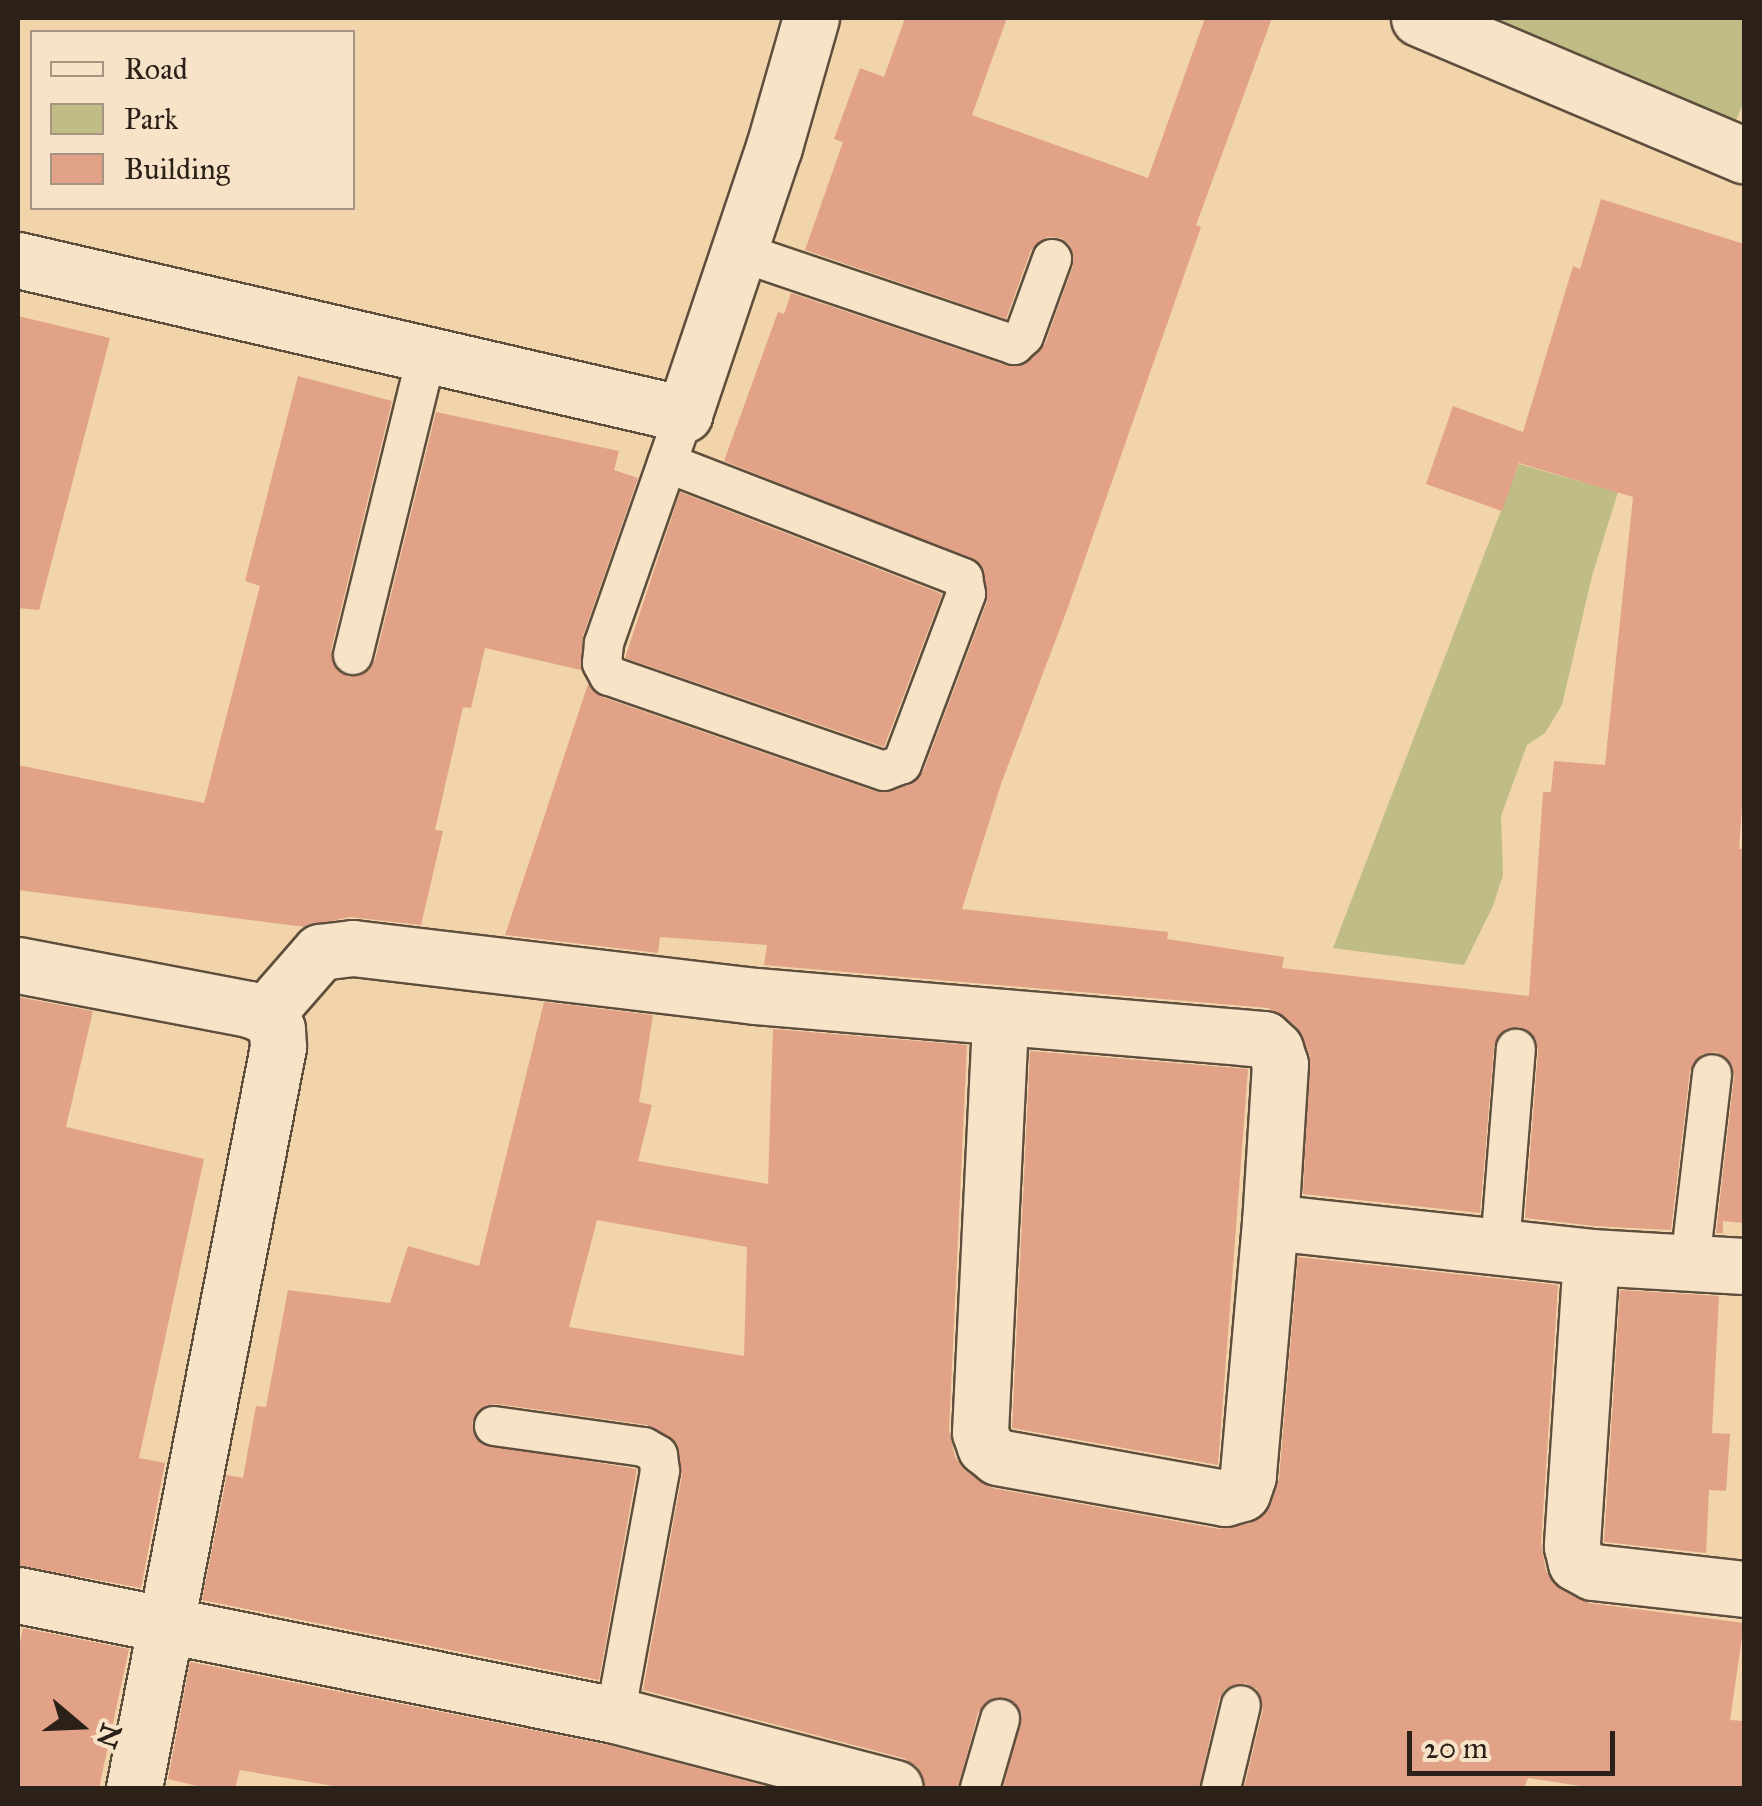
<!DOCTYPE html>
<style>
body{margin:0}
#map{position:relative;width:1762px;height:1806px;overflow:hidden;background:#f2d4aa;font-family:"IM FELL Great Primer",serif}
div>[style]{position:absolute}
.green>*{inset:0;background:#bfbc85}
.building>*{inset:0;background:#e2a287}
.roads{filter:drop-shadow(2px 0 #5d4e3d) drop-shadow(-2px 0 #5d4e3d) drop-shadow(0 2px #5d4e3d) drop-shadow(0 -2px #5d4e3d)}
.lane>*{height:38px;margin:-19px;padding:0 19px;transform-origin:19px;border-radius:19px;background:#f7e3c8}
.street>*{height:55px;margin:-27.5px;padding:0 27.5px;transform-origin:27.5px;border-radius:27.5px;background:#f7e3c8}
span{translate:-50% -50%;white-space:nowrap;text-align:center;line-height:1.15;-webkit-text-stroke:9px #f7e3c8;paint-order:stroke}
.frame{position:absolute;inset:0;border:20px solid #2b2119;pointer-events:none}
.legend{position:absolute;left:30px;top:30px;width:325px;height:180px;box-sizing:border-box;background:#f7e3c8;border:2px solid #a59582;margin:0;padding:12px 18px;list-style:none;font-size:30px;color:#2b2119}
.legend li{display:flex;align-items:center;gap:20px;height:50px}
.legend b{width:50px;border:2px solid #a59582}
.north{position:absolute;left:30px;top:1676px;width:100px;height:100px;-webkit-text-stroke:8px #f7e3c8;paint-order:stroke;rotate:109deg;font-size:28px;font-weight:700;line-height:40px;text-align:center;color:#2b2119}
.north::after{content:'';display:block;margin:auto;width:35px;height:45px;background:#2b2119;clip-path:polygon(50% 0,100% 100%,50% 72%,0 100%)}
.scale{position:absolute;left:1407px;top:1731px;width:208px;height:45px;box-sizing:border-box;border:5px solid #2b2119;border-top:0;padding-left:12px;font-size:30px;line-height:35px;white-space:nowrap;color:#2b2119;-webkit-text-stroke:8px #f7e3c8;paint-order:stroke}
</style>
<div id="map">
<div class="green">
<div style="clip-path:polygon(1468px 18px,1744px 18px,1744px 101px,1732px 130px)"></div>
<div style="clip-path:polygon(1519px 464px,1618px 492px,1592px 576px,1562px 705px,1545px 733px,1527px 745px,1501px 816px,1503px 875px,1493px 906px,1464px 965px,1333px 948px)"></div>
</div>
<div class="building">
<div style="clip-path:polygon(905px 18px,1007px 18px,972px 115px,1148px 178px,1205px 18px,1272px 18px,1196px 225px,1201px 227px,1067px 610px,1001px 784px,962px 909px,1168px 932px,1167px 939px,1284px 957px,1282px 968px,1529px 996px,1543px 792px,1551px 792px,1554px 761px,1605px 765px,1633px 497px,1519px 463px,1502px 511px,1426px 484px,1453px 406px,1523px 432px,1573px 266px,1580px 269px,1601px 199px,1744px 244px,1744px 779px,1739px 849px,1744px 849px,1744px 1223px,1723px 1221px,1723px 1233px,1716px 1233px,1734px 1077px,1732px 1064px,1716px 1052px,1702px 1054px,1690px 1071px,1671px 1230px,1594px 1226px,1525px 1218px,1538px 1051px,1536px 1039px,1519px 1027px,1506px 1029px,1494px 1047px,1480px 1213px,1303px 1194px,1310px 1055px,1296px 1026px,1268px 1008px,764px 965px,767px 945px,660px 937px,658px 953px,505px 935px,588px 684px,602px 697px,877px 792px,910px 785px,923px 772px,987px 602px,981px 564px,724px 461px,778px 312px,784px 314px,791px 293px,1008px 366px,1028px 362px,1045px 344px,1073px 266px,1070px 245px,1061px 238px,1047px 237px,1031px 250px,1006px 319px,805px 250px,843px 142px,834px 139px,860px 68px,884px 77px)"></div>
<div style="clip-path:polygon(18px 316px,110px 338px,39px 610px,18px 608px)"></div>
<div style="clip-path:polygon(298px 376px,392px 401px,331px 650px,337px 670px,349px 677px,368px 671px,375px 660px,436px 412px,619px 451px,614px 470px,638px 478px,583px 636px,581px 670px,485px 648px,471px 708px,463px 707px,435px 830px,443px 831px,421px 925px,350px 917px,305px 927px,18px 890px,18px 765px,204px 803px,260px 586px,245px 581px)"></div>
<div style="clip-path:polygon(680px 492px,942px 594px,884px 747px,625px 658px)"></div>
<div style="clip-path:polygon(18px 997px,93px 1011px,66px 1127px,204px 1159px,139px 1458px,165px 1463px,141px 1588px,18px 1565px)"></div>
<div style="clip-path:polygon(evenodd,544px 1002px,653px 1015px,639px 1102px,652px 1105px,638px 1161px,768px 1184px,773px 1029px,967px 1045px,949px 1430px,955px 1457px,965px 1471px,992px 1488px,1219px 1529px,1251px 1523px,1271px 1504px,1279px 1479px,1298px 1257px,1558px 1285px,1541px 1544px,1546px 1571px,1561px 1590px,1589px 1603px,1744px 1623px,1730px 1720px,1744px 1721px,1744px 1788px,1594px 1788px,1528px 1778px,1524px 1788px,1244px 1788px,1263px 1709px,1257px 1689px,1245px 1683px,1225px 1689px,1219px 1699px,1199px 1788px,1003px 1788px,1022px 1715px,1015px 1703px,996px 1697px,978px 1713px,958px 1788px,925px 1788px,918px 1767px,903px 1758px,643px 1690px,682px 1475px,677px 1443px,647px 1425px,497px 1404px,485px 1406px,472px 1422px,481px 1444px,637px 1469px,599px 1680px,202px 1600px,227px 1475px,243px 1478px,256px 1406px,266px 1407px,288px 1290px,390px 1303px,408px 1246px,479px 1266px,544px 1002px,597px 1220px,747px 1247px,744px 1356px,569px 1327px,597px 1220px)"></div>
<div style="clip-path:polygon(1030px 1051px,1248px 1069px,1218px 1465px,1012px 1428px)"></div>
<div style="clip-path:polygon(1620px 1290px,1719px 1296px,1712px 1433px,1730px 1434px,1726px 1491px,1709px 1490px,1706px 1553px,1604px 1542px)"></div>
<div style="clip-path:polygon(23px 1628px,129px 1649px,99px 1788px,18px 1788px,18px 1652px)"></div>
<div style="clip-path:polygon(190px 1662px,608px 1745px,773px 1788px,345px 1788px,240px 1770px,235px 1788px,206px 1788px,168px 1779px)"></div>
</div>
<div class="roads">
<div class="lane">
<div style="left:737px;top:251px;width:293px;rotate:18.7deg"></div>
<div style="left:1014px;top:345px;width:13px;rotate:-42deg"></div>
<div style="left:1024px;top:336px;width:82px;rotate:-70deg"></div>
<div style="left:667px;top:463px;width:318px;rotate:21.2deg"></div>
<div style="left:963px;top:578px;width:16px;rotate:79deg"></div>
<div style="left:966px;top:594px;width:182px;rotate:110.6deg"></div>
<div style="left:902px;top:764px;width:19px;rotate:159deg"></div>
<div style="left:884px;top:771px;width:291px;rotate:-160.9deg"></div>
<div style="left:609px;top:676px;width:15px;rotate:-118deg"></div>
<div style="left:602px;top:663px;width:20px;rotate:-84deg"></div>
<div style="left:604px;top:643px;width:243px;rotate:-70.7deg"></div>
<div style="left:353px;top:655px;width:310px;rotate:-76.2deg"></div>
<div style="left:1500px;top:1246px;width:198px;rotate:-85.4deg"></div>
<div style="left:1690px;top:1262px;width:189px;rotate:-83.3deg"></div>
<div style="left:494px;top:1426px;width:151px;rotate:8deg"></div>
<div style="left:644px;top:1447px;width:16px;rotate:30deg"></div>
<div style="left:658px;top:1455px;width:16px;rotate:83deg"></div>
<div style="left:660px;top:1471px;width:248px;rotate:100.4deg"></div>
<div style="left:980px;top:1788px;width:72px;rotate:-73.8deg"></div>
<div style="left:1221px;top:1788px;width:85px;rotate:-76.5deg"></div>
</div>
<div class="street">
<div style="left:1419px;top:18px;width:353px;rotate:22.9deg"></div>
<div style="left:18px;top:260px;width:684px;rotate:13.02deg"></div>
<div style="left:684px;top:414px;width:282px;rotate:-71.4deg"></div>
<div style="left:774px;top:147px;width:134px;rotate:-74deg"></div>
<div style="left:18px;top:965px;width:235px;rotate:10.8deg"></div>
<div style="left:249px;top:1009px;width:17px;rotate:21deg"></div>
<div style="left:265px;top:1015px;width:18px;rotate:49deg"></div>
<div style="left:277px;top:1029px;width:18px;rotate:87deg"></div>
<div style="left:278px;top:1047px;width:755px;rotate:101deg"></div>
<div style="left:265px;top:1015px;width:84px;rotate:-48.9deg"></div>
<div style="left:320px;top:952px;width:33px;rotate:-7deg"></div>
<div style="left:353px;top:948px;width:406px;rotate:6.8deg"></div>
<div style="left:756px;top:996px;width:510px;rotate:4.84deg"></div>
<div style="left:1264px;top:1039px;width:15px;rotate:42deg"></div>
<div style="left:1275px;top:1049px;width:16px;rotate:72deg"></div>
<div style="left:1280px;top:1064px;width:158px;rotate:93.6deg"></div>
<div style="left:1270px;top:1222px;width:255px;rotate:95deg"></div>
<div style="left:1248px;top:1476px;width:18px;rotate:109deg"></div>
<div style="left:1242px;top:1493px;width:18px;rotate:164deg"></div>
<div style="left:1225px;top:1498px;width:231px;rotate:-169.8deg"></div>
<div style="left:998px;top:1457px;width:16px;rotate:-142deg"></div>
<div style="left:985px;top:1447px;width:16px;rotate:-108deg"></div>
<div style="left:980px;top:1432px;width:413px;rotate:-87.2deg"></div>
<div style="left:1270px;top:1222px;width:323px;rotate:6.2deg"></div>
<div style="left:1591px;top:1257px;width:153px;rotate:3.4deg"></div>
<div style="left:1591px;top:1257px;width:290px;rotate:93.8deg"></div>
<div style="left:1572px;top:1546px;width:17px;rotate:77deg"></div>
<div style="left:1576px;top:1563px;width:19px;rotate:28deg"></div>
<div style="left:1593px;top:1572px;width:152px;rotate:6.4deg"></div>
<div style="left:18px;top:1595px;width:609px;rotate:11.37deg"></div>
<div style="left:615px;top:1715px;width:289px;rotate:14.6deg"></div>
</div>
</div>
<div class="frame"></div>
<ul class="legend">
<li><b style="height:12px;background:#f7e3c8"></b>Road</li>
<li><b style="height:28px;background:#bfbc85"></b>Park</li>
<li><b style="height:28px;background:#e2a287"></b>Building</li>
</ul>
<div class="north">N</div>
<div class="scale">20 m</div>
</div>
